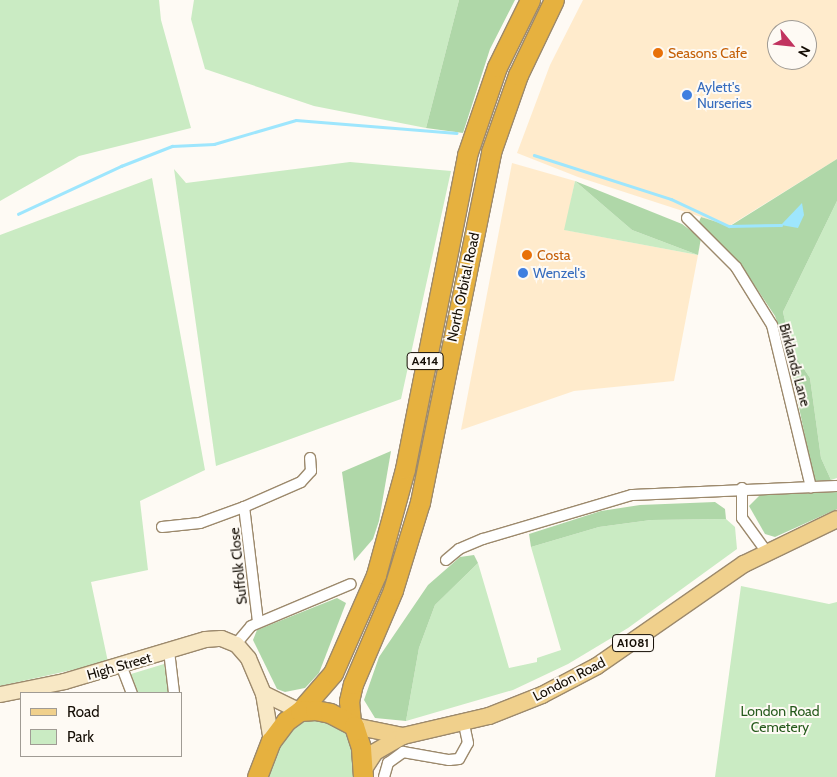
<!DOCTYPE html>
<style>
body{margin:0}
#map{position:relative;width:837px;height:777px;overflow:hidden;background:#fefaf4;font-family:Cabin,sans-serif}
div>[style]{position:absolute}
.built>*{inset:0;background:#ffebcc}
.green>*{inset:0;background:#caebc3}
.forest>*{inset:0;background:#afd7a8}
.water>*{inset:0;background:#9ee6fd}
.stream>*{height:2.5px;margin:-1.25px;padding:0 1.25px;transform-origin:1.25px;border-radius:1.25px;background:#9ee6fd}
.roads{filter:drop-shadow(1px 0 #9c896c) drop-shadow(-1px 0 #9c896c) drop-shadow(0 1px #9c896c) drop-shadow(0 -1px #9c896c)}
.street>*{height:10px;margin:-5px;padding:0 5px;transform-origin:5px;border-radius:5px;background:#fff}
.secondary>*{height:15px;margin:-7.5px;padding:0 7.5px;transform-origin:7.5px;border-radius:7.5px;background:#f8e8c5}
.primary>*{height:16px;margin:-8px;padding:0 8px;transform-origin:8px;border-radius:8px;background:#f0d08c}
.highway>*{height:19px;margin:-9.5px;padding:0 9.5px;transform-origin:9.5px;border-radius:9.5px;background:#e6b13f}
.dots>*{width:14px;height:14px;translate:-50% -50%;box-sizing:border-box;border:2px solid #fefaf4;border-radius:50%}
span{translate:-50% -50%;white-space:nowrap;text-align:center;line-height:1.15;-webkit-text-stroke:4px #fefaf4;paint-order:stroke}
.shield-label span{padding:1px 4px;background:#fefaf4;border:1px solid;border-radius:4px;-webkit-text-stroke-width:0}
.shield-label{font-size:12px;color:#140d04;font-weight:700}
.food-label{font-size:14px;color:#c56008}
.left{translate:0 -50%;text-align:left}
.shop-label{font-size:14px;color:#366cbe}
.street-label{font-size:14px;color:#140d04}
.park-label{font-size:14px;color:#265a1c}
.legend{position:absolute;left:20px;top:692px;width:162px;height:65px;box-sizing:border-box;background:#fefaf4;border:1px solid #a09b94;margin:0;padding:6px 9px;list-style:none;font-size:15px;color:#140d04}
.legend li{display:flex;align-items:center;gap:10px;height:25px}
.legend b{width:25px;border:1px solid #a09b94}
.north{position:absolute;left:767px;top:20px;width:50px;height:50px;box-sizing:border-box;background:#fefaf4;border:1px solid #a09b94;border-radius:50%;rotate:118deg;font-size:14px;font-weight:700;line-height:20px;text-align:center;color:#140d04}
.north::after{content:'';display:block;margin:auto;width:18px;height:22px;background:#c1335f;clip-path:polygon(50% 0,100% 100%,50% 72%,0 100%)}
</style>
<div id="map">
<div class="built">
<div style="clip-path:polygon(evenodd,583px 0,837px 0,837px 159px,729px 226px,578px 177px,517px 153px,550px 65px,583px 0,777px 30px,807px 30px,807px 60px,777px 60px,777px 30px)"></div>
<div style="clip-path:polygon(512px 163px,575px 181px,565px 230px,698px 255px,674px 381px,574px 391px,461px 430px)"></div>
</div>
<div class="green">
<div style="clip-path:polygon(0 0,159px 0,161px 20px,191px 128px,79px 156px,0 201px)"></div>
<div style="clip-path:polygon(194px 0,459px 0,426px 128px,314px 106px,205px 69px,191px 19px)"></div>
<div style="clip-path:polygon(350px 162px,451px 171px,401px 399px,216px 466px,174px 169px,186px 183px)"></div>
<div style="clip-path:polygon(152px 178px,205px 470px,140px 501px,148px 570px,91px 582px,108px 662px,0 686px,0 235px)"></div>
<div style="clip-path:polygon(575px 181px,632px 230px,698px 255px,564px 230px)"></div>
<div style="clip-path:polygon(837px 201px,837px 478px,831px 480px,821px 458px,810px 378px,792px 351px,783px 312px)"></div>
<div style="clip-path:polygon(726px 519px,735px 527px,737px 549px,628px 628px,568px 664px,513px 690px,406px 721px,419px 648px,435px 605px,478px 563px,509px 668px,537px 662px,537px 658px,561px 650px,531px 547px,599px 527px,651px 520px)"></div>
<div style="clip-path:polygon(741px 586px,829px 604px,837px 602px,837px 777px,715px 777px)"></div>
<div style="clip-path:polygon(164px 664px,170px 693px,138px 693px,131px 674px)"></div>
<div style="clip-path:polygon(314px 716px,339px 723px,349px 737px,354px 754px,354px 777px,269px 777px,276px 750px,291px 730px)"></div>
</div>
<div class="forest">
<div style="clip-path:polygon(459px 0,515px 0,490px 49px,463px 133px,426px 128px)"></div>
<div style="clip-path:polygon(837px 159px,837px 201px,783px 312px,792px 351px,810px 378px,821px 458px,831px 480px,814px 481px,788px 353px,775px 316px,755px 286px,698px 224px,701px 217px,730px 226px)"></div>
<div style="clip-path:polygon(575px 181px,682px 224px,701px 238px,698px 255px,632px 230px)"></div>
<div style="clip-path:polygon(391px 451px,379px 521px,373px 539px,354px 561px,342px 472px)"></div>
<div style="clip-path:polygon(837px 492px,837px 509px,775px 537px,765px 534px,749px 506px,760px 495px)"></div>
<div style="clip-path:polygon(715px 502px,725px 509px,726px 519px,651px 520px,599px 527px,531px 547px,529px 534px,601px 511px,640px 505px)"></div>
<div style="clip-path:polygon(474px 555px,478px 563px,435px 605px,419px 648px,406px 721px,375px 718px,364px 700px,379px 657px,428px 585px,460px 557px)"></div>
<div style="clip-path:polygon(337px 598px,346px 603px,319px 673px,305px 688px,285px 692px,277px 689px,253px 640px,257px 630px)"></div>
</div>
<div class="water">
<div style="clip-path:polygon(802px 203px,804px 215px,798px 228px,781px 225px)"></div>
</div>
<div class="stream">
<div style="left:534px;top:155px;width:144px;rotate:17.8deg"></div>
<div style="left:671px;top:199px;width:64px;rotate:25deg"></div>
<div style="left:729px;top:226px;width:52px;rotate:-1.1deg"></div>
<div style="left:18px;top:214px;width:114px;rotate:-25deg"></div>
<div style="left:121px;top:166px;width:55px;rotate:-21.4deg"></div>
<div style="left:172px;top:146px;width:42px;rotate:-2.7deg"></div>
<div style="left:214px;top:144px;width:85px;rotate:-16.3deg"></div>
<div style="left:296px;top:120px;width:161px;rotate:4.6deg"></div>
</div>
<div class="roads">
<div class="street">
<div style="left:687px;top:218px;width:69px;rotate:45deg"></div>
<div style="left:736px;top:267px;width:68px;rotate:58.2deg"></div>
<div style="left:772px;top:325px;width:167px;rotate:76.5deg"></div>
<div style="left:742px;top:488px;width:30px;rotate:90deg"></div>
<div style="left:742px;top:518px;width:41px;rotate:54deg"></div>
<div style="left:162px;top:527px;width:38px;rotate:-6deg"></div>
<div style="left:200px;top:523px;width:47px;rotate:-20deg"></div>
<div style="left:446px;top:560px;width:17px;rotate:-40deg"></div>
<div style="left:459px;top:549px;width:26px;rotate:-23deg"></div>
<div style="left:483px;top:539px;width:155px;rotate:-16.5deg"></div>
<div style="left:632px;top:495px;width:205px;rotate:-2.5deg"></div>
<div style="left:258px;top:622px;width:116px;rotate:-96.9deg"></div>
<div style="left:244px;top:507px;width:62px;rotate:-23.7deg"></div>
<div style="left:301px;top:482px;width:15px;rotate:-48deg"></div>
<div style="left:311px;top:471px;width:13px;rotate:-94deg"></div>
<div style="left:236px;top:644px;width:23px;rotate:-50deg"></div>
<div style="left:251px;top:626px;width:108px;rotate:-22.8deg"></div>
<div style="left:169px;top:651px;width:42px;rotate:83.2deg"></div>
<div style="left:121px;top:665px;width:30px;rotate:69deg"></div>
<div style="left:384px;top:777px;width:15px;rotate:-74deg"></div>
<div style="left:388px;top:763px;width:19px;rotate:-36deg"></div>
<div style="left:403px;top:752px;width:47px;rotate:9.9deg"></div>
<div style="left:449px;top:760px;width:10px;rotate:-6deg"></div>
<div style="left:459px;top:759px;width:18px;rotate:-61deg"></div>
<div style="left:468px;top:743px;width:19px;rotate:-102deg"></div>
</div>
<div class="secondary">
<div style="left:263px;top:693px;width:41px;rotate:25.9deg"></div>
<div style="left:0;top:694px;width:65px;rotate:-11.5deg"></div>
<div style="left:64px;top:681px;width:147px;rotate:-16.6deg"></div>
<div style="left:205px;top:639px;width:16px;rotate:-4deg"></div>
<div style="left:221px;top:638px;width:16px;rotate:22deg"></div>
<div style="left:236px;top:644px;width:18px;rotate:49deg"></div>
<div style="left:248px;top:658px;width:38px;rotate:67deg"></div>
<div style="left:263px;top:693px;width:49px;rotate:80.5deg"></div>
</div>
<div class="primary">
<div style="left:354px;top:726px;width:50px;rotate:11.5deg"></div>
<div style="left:364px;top:769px;width:20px;rotate:-57deg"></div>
<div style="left:375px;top:752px;width:32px;rotate:-30deg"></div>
<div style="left:403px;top:736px;width:88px;rotate:-13.1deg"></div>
<div style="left:489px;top:716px;width:57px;rotate:-21.6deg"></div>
<div style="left:542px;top:695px;width:62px;rotate:-27.8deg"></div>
<div style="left:597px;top:666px;width:179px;rotate:-34.8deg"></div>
<div style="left:744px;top:564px;width:103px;rotate:-25.8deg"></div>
</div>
<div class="highway">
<div style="left:300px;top:711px;width:50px;rotate:-49deg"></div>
<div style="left:333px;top:673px;width:107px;rotate:-66.3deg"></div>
<div style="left:376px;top:575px;width:110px;rotate:-74.7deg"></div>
<div style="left:405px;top:469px;width:320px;rotate:-78.8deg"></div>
<div style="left:467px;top:155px;width:93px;rotate:-71.2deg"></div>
<div style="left:497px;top:67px;width:75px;rotate:-63.8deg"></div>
<div style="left:351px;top:723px;width:22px;rotate:-95deg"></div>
<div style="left:349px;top:701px;width:17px;rotate:-77deg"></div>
<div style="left:353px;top:684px;width:102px;rotate:-66.9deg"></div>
<div style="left:393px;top:590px;width:92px;rotate:-72.9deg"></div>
<div style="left:420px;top:502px;width:357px;rotate:-78.5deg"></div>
<div style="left:491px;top:152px;width:82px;rotate:-70.7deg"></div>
<div style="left:518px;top:75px;width:83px;rotate:-64.4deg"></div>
<div style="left:257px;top:777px;width:39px;rotate:-69deg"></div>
<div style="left:271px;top:741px;width:25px;rotate:-53deg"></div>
<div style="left:286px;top:721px;width:17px;rotate:-36deg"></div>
<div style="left:300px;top:711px;width:15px;rotate:-4deg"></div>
<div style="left:315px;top:710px;width:15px;rotate:11deg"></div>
<div style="left:330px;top:713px;width:27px;rotate:28deg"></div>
<div style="left:354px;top:726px;width:23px;rotate:72deg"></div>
<div style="left:361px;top:748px;width:29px;rotate:86deg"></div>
</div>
</div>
<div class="dots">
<div style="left:658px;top:53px;background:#e8710a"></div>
<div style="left:687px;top:95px;background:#3f7fe0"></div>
<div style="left:527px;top:255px;background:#e8710a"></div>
<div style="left:523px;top:273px;background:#3f7fe0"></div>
</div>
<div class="shield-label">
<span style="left:425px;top:361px">A414</span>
<span style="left:633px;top:643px">A1081</span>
</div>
<div class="food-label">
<span class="left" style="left:668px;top:53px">Seasons Cafe</span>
<span class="left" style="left:537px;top:255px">Costa</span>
</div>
<div class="shop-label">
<span class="left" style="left:697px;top:95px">Aylett's<br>Nurseries</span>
<span class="left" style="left:533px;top:273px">Wenzel's</span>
</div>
<div class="street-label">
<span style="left:463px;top:287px;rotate:-78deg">North Orbital Road</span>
<span style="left:795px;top:365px;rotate:75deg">Birklands Lane</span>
<span style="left:238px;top:566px;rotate:-96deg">Suffolk Close</span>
<span style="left:119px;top:666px;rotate:-16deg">High Street</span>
<span style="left:569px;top:679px;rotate:-27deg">London Road</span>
</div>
<div class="park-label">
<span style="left:780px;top:719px">London Road<br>Cemetery</span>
</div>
<ul class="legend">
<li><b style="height:6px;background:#f0d08c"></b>Road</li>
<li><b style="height:14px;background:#caebc3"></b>Park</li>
</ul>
<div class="north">N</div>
</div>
